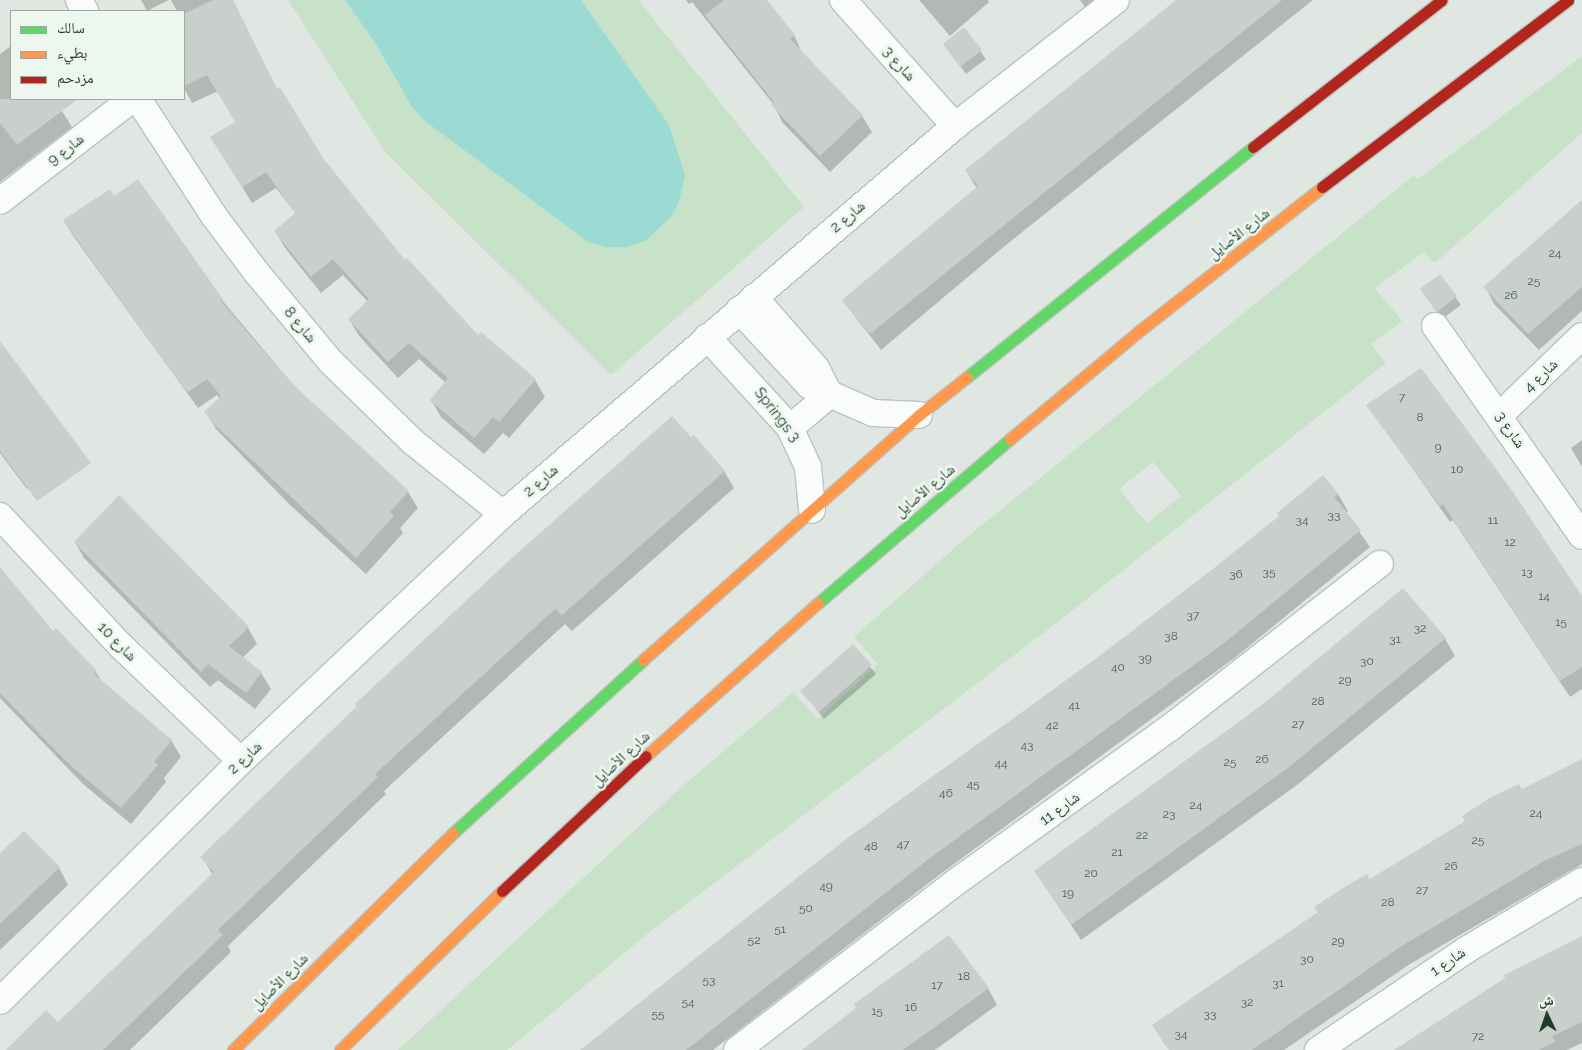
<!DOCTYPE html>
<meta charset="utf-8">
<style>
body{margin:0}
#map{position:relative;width:1582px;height:1050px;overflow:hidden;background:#e0e7e2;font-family:Raleway,"Noto Naskh Arabic",sans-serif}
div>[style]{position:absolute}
.green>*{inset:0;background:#c7e2c9}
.water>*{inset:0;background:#9cdad4}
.shadow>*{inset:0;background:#0003}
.building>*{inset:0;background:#c9d0cb}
.roads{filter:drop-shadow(1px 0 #b9c4bd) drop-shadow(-1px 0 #b9c4bd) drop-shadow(0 1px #b9c4bd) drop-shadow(0 -1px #b9c4bd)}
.street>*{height:26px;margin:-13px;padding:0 13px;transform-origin:13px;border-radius:13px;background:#fafbfb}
.fast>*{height:11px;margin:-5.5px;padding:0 5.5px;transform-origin:5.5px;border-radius:5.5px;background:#63d668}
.slow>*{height:11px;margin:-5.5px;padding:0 5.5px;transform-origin:5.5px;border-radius:5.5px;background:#ff974d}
.jam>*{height:11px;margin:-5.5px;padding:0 5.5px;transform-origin:5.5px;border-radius:5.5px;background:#b3261e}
span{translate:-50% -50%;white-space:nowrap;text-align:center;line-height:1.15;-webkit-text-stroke:5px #edf7f0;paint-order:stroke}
.number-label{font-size:12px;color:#4a6154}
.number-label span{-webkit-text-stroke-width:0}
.street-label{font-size:15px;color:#1e3b2c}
.legend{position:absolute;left:10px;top:10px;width:175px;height:90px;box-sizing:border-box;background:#edf7f0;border:1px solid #9aaca2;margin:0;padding:6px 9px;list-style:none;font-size:15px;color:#1e3b2c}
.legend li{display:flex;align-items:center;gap:10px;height:25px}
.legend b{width:25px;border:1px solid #9aaca2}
.north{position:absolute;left:1522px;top:990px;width:50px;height:50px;-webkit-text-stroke:4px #edf7f0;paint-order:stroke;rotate:357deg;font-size:14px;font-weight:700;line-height:20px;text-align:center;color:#1e3b2c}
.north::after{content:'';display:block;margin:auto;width:18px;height:22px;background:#1e3b2c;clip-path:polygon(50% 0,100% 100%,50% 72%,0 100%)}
</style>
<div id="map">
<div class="green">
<div style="clip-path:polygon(288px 0,638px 0,804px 207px,611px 375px,386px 153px)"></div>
<div style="clip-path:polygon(evenodd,1582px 56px,1582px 133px,1435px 263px,1424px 252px,1375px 288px,1402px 321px,1371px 344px,1386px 363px,1050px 628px,651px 931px,507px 1050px,398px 1050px,678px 790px,793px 692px,818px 719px,878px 664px,854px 637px,961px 542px,1414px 175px,1418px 179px,1582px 56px,1153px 462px,1181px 496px,1147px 523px,1119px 489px,1153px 462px)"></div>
</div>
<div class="water">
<div style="clip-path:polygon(345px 0,581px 0,669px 125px,685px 175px,679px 202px,671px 217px,645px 241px,627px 247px,607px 247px,588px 242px,425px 121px,412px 107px,376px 44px)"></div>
</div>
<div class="shadow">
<div style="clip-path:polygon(141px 0,169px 0,147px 11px)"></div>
<div style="clip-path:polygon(171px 0,233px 0,277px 90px,322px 158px,405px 261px,478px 337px,481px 334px,535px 380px,545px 397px,509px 438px,503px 433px,484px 454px,441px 417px,431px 400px,446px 383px,419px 359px,398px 378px,359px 336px,349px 319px,368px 302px,343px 275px,321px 293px,285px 248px,275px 231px,296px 214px,276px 188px,252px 203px,222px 154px,236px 122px,218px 91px,192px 103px,184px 88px,184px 11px,177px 11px)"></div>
<div style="clip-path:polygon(686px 0,764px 0,794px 35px,802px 53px,862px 116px,872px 132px,830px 172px,782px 122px,774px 105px,692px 2px,689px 4px)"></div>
<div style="clip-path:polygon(919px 0,988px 0,989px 2px,950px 36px)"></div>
<div style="clip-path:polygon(1080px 0,1098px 0,1086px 8px)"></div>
<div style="clip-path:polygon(1179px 0,1313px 0,1006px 245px,881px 350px,843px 301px,977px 189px,966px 170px)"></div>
<div style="clip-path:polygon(964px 29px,986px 59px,966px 74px,944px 44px)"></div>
<div style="clip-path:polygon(11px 46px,11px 99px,61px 99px,57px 103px,72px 127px,0 182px,0 54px)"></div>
<div style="clip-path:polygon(114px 197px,222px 300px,298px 391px,408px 492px,418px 508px,400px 528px,403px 533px,366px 574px,289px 504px,216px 429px,206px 412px,220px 399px,217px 395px,198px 408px,74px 237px,64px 221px)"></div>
<div style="clip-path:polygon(1582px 200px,1582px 311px,1539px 350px,1494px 304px,1485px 287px)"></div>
<div style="clip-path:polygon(1440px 276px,1461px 305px,1442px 319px,1421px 290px)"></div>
<div style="clip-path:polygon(0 343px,77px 450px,27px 489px,0 453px)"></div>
<div style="clip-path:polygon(1368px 405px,1582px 598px,1582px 689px,1570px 697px,1453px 520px,1450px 522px)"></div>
<div style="clip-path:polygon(1582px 440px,1582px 467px,1571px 448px)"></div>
<div style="clip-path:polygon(724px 471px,734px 488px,572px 631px,565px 624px,384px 791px,386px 794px,228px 946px,231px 952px,130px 1050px,9px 1050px,58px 1024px,213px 875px,202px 857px)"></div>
<div style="clip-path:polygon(1338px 494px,1348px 511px,1346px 513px,1370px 547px,1237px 656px,939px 875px,713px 1050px,581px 1050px,895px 804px,1095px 661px,1280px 517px)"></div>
<div style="clip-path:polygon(75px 542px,248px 628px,257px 644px,242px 658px,261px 673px,271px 689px,255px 709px,218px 680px,210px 687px,84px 558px)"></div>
<div style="clip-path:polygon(0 569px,53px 633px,96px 672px,103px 684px,171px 740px,181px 757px,164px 778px,166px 782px,131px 824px,83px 784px,0 698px)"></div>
<div style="clip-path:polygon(1403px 590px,1445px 639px,1455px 656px,1297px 785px,1081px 940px,1035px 871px,1263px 705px)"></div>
<div style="clip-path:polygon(853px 646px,876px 674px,824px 719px,802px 691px)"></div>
<div style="clip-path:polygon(1582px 760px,1582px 864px,1410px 964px,1284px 1050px,1170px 1050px,1163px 1042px,1154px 1025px,1370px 880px,1466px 821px)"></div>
<div style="clip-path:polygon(0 855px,59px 868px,68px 885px,0 950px)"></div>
<div style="clip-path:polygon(1582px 938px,1582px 1043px,1567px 1050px,1398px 1050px)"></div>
<div style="clip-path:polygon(988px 988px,997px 1005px,935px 1050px,803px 1050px)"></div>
</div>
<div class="building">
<div style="clip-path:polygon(213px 0,233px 0,277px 89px,280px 87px,323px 158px,405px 260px,407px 258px,478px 335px,481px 332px,536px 379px,499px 422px,493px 417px,474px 438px,430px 400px,448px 378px,409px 343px,388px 362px,348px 319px,369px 299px,333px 259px,311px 277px,274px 231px,295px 213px,266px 172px,242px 187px,210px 137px,235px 122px,207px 75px,184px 86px,184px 14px)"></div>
<div style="clip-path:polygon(724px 0,767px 0,795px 35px,790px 39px,863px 115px,820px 156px,771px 105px,774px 102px,705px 15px)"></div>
<div style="clip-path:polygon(1176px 0,1282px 0,870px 334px,842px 300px,978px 186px,965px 170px)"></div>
<div style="clip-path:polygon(964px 27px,982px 50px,960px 67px,943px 44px)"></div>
<div style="clip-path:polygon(0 99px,78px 99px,17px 145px,0 123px)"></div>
<div style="clip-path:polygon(138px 179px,223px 299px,221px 301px,259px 346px,299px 390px,409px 491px,390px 512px,394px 516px,356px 558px,215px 425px,204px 412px,221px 396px,207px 379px,188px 392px,182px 386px,63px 220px,110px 189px,114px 196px)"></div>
<div style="clip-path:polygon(1582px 200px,1582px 287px,1528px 334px,1483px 287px)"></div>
<div style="clip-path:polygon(1440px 274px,1457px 296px,1437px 312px,1420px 289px)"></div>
<div style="clip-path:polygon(0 341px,91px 463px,37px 501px,0 451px)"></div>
<div style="clip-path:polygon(1421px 368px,1513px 492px,1582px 596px,1582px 667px,1560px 681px,1443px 504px,1440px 506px,1366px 405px)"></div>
<div style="clip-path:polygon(672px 416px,691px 437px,694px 435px,725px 471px,562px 615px,555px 609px,375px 774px,378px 777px,218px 930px,223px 935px,103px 1050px,6px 1050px,46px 1010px,58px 1022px,214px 872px,200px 857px,357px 706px,355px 704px,513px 557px)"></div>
<div style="clip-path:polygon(1323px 475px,1339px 494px,1334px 497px,1361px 530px,1228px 640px,930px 858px,686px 1050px,580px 1050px,846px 839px,1094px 660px,1213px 569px,1279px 516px,1277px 513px)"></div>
<div style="clip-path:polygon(119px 495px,249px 627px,229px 646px,262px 672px,246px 693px,208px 664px,201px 672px,74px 542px)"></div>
<div style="clip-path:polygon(0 567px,53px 631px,56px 628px,97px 671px,94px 674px,172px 740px,154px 762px,158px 765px,121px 808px,72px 767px,0 693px)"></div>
<div style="clip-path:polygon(1403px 588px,1446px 638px,1288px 768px,1071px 925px,1034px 871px,1263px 704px)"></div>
<div style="clip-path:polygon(853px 644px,872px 665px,819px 712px,800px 691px)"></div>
<div style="clip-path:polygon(1582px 759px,1582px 844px,1546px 860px,1400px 947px,1252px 1050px,1169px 1050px,1152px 1025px,1318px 912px,1314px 907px,1346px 886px,1367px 874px,1370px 879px,1465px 821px,1462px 816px,1491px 797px,1519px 784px,1522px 789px)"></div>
<div style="clip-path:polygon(24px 831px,60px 867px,0 924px,0 853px)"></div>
<div style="clip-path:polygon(949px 935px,989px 988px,903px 1050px,802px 1050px,856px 1008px,854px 1004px)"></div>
<div style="clip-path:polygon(1582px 936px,1582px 1022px,1552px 1036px,1555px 1042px,1538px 1050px,1394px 1050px,1505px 978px,1504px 975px)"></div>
</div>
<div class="roads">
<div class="street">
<div style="left:79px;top:0;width:13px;rotate:61deg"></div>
<div style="left:843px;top:0;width:169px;rotate:48.4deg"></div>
<div style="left:138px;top:99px;width:140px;rotate:57deg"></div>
<div style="left:214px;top:216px;width:71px;rotate:53deg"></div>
<div style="left:257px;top:273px;width:116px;rotate:50.3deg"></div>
<div style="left:331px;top:362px;width:115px;rotate:44.3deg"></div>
<div style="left:413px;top:442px;width:115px;rotate:38.7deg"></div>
<div style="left:0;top:201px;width:167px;rotate:-37.7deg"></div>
<div style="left:754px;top:297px;width:94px;rotate:48.9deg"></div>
<div style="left:816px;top:368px;width:27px;rotate:63deg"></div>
<div style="left:739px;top:310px;width:103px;rotate:47deg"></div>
<div style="left:809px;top:385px;width:70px;rotate:23.6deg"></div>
<div style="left:873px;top:413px;width:46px;rotate:2.5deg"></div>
<div style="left:1435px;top:326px;width:256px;rotate:55deg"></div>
<div style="left:707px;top:337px;width:123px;rotate:47.6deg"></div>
<div style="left:790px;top:428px;width:43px;rotate:65.2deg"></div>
<div style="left:808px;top:467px;width:43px;rotate:84.7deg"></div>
<div style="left:1500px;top:415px;width:114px;rotate:-43.9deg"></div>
<div style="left:790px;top:428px;width:51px;rotate:-40.2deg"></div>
<div style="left:0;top:516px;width:178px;rotate:47.1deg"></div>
<div style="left:121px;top:646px;width:166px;rotate:43.8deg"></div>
<div style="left:0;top:1001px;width:340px;rotate:-44.9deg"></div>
<div style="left:241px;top:761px;width:360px;rotate:-43.3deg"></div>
<div style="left:503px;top:514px;width:596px;rotate:-40.64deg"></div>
<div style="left:955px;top:126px;width:204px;rotate:-38deg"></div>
<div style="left:737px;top:1050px;width:276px;rotate:-37.5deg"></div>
<div style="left:956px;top:882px;width:265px;rotate:-35.8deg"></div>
<div style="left:1171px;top:727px;width:265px;rotate:-38deg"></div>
<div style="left:1318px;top:1050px;width:179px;rotate:-34deg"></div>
<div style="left:1466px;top:950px;width:135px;rotate:-30.7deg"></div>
</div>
<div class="fast">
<div style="left:967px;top:377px;width:367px;rotate:-38.8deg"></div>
<div style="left:818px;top:603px;width:253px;rotate:-40.5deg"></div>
<div style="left:453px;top:833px;width:257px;rotate:-42.3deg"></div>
</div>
<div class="slow">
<div style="left:1010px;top:439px;width:167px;rotate:-39.9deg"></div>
<div style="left:1138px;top:332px;width:234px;rotate:-38.2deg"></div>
<div style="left:643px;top:660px;width:369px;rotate:-41.6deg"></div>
<div style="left:919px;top:415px;width:61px;rotate:-38.4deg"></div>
<div style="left:646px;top:756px;width:230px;rotate:-41.7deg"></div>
<div style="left:233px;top:1050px;width:309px;rotate:-44.6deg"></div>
<div style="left:340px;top:1050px;width:227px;rotate:-44.5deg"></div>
</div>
<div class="jam">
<div style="left:1253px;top:147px;width:239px;rotate:-37.9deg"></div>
<div style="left:1322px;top:187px;width:309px;rotate:-37.2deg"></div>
<div style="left:502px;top:891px;width:197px;rotate:-43.2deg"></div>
</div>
</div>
<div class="number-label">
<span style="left:1555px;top:254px">24</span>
<span style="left:1534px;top:282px">25</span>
<span style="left:1511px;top:296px">26</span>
<span style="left:1402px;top:398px">7</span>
<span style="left:1420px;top:418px">8</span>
<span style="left:1438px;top:448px">9</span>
<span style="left:1457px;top:470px">10</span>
<span style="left:1334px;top:516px">33</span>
<span style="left:1302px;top:521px">34</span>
<span style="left:1493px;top:521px">11</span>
<span style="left:1510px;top:543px">12</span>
<span style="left:1269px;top:573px">35</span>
<span style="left:1527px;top:573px">13</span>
<span style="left:1236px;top:575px">36</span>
<span style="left:1544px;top:597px">14</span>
<span style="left:1193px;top:616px">37</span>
<span style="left:1561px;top:623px">15</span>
<span style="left:1420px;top:629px">32</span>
<span style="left:1171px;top:637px">38</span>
<span style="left:1395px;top:640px">31</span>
<span style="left:1145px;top:659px">39</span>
<span style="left:1367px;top:662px">30</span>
<span style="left:1118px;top:668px">40</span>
<span style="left:1345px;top:681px">29</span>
<span style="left:1318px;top:702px">28</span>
<span style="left:1074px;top:706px">41</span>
<span style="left:1298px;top:725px">27</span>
<span style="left:1052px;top:726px">42</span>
<span style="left:1027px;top:746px">43</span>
<span style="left:1262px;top:760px">26</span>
<span style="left:1230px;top:763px">25</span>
<span style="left:1001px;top:764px">44</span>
<span style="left:973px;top:785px">45</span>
<span style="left:946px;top:794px">46</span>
<span style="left:1196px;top:806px">24</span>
<span style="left:1536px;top:814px">24</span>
<span style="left:1169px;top:815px">23</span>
<span style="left:1142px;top:836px">22</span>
<span style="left:1478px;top:841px">25</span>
<span style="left:903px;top:845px">47</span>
<span style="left:871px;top:847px">48</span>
<span style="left:1117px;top:853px">21</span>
<span style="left:1451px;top:867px">26</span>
<span style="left:1091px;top:874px">20</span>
<span style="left:826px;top:887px">49</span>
<span style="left:1422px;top:891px">27</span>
<span style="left:1068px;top:894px">19</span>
<span style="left:1388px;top:903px">28</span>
<span style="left:806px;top:909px">50</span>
<span style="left:780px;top:930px">51</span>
<span style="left:754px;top:941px">52</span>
<span style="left:1338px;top:942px">29</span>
<span style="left:1307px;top:960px">30</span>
<span style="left:964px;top:977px">18</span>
<span style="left:709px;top:981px">53</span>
<span style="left:1278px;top:984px">31</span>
<span style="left:937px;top:986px">17</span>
<span style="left:688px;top:1003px">54</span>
<span style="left:1247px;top:1003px">32</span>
<span style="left:911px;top:1008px">16</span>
<span style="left:877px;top:1012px">15</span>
<span style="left:658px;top:1015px">55</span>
<span style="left:1210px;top:1015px">33</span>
<span style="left:1181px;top:1035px">34</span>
<span style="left:1478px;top:1037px">72</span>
</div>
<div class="street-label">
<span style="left:899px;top:64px;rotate:48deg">شارع 3</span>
<span style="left:66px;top:150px;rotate:-38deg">شارع 9</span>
<span style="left:848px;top:217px;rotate:-40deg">شارع 2</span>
<span style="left:1239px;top:234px;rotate:-38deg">شارع الأصايل</span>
<span style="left:300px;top:325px;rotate:50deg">شارع 8</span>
<span style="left:1541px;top:376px;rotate:-44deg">شارع 4</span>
<span style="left:777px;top:415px;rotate:52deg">Springs 3</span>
<span style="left:1510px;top:430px;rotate:56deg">شارع 3</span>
<span style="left:541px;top:481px;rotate:-41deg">شارع 2</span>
<span style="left:925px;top:491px;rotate:-40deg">شارع الأصايل</span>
<span style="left:117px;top:642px;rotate:45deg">شارع 10</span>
<span style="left:245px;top:758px;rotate:-43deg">شارع 2</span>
<span style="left:621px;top:759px;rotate:-43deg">شارع الأصايل</span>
<span style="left:1060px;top:809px;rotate:-36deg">شارع 11</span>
<span style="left:1448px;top:962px;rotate:-34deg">شارع 1</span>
<span style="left:280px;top:982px;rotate:-45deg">شارع الأصايل</span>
</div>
<ul class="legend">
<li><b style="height:6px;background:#63d668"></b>سالك</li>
<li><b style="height:6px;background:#ff974d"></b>بطيء</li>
<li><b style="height:6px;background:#b3261e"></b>مزدحم</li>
</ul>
<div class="north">ش</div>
</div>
